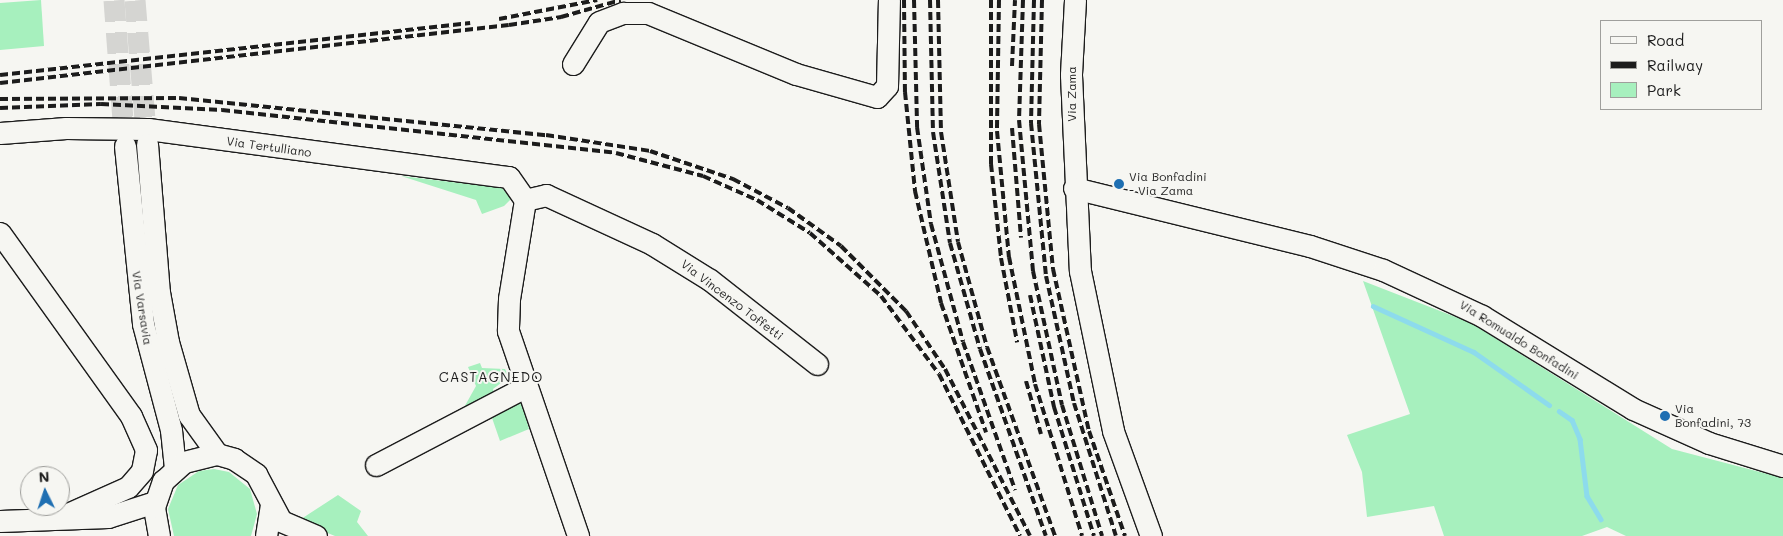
<!DOCTYPE html>
<style>
body{margin:0}
#map{position:relative;width:1783px;height:536px;overflow:hidden;background:#f6f6f2;font-family:Mali,sans-serif}
div>[style]{position:absolute}
.green>*{inset:0;background:#a7f0be}
.stream>*{height:4.5px;margin:-2.25px;padding:0 2.25px;transform-origin:2.25px;border-radius:2.25px;background:#8ddbec}
.minor-tunnel>*{height:21px;margin-top:-10.5px;transform-origin:0;background:repeating-linear-gradient(90deg,#d5d5d2 0 21px,transparent 0 32px)}
.roads{filter:drop-shadow(1px 0 #1c1c1c) drop-shadow(-1px 0 #1c1c1c) drop-shadow(0 1px #1c1c1c) drop-shadow(0 -1px #1c1c1c)}
.minor>*{height:21px;margin:-10.5px;padding:0 10.5px;transform-origin:10.5px;border-radius:10.5px;background:#f6f6f2}
.rail>*{height:4px;margin-top:-2px;transform-origin:0;background:repeating-linear-gradient(90deg,#1c1c1c 0 8px,transparent 0 12px)}
.dots>*{width:14px;height:14px;translate:-50% -50%;box-sizing:border-box;border:2px solid #f6f6f2;border-radius:50%}
span{translate:-50% -50%;white-space:nowrap;text-align:center;line-height:1.15;-webkit-text-stroke:4px #f6f6f2;paint-order:stroke}
.street-label{font-size:12px;color:#1c1c1c}
.poi-label{font-size:12px;color:#1c1c1c}
.left{translate:0 -50%;text-align:left}
.neighbourhood-label{font-size:14px;color:#1c1c1c;letter-spacing:1px}
.legend{position:absolute;left:1600px;top:20px;width:162px;height:90px;box-sizing:border-box;background:#f6f6f2;border:1px solid #9f9f9c;margin:0;padding:6px 9px;list-style:none;font-size:15px;color:#1c1c1c}
.legend li{display:flex;align-items:center;gap:10px;height:25px}
.legend b{width:25px;border:1px solid #9f9f9c}
.north{position:absolute;left:20px;top:466px;width:50px;height:50px;box-sizing:border-box;background:#f6f6f2;border:1px solid #9f9f9c;border-radius:50%;rotate:356deg;font-size:14px;font-weight:700;line-height:20px;text-align:center;color:#1c1c1c}
.north::after{content:'';display:block;margin:auto;width:18px;height:22px;background:#1f6fb2;clip-path:polygon(50% 0,100% 100%,50% 72%,0 100%)}
</style>
<div id="map">
<div class="green">
<div style="clip-path:polygon(41px 0,44px 46px,0 50px,0 3px)"></div>
<div style="clip-path:polygon(401px 176px,502px 188px,511px 199px,504px 206px,482px 214px,476px 200px)"></div>
<div style="clip-path:polygon(1363px 281px,1471px 323px,1672px 449px,1783px 478px,1783px 536px,1626px 536px,1607px 527px,1582px 536px,1444px 536px,1434px 506px,1367px 517px,1362px 472px,1347px 435px,1410px 414px)"></div>
<div style="clip-path:polygon(480px 363px,482px 368px,505px 369px,509px 377px,493px 389px,494px 393px,462px 411px,476px 386px,468px 367px)"></div>
<div style="clip-path:polygon(521px 400px,529px 429px,500px 441px,491px 415px)"></div>
<div style="clip-path:polygon(214px 469px,229px 472px,250px 489px,257px 514px,251px 536px,174px 536px,168px 509px,178px 485px,199px 471px)"></div>
<div style="clip-path:polygon(338px 495px,361px 511px,357px 522px,368px 536px,335px 536px,298px 521px)"></div>
</div>
<div class="stream">
<div style="left:1373px;top:306px;width:111px;rotate:24.5deg"></div>
<div style="left:1474px;top:352px;width:92px;rotate:35.2deg"></div>
<div style="left:1559px;top:411px;width:16px;rotate:35deg"></div>
<div style="left:1572px;top:420px;width:21px;rotate:67deg"></div>
<div style="left:1580px;top:439px;width:57px;rotate:83deg"></div>
<div style="left:1587px;top:496px;width:27px;rotate:59deg"></div>
</div>
<div class="minor-tunnel">
<div style="left:114px;top:0;width:146px;rotate:85.7deg"></div>
<div style="left:135px;top:0;width:144px;rotate:85.2deg"></div>
</div>
<div class="roads">
<div class="minor">
<div style="left:1075px;top:0;width:75px;rotate:93.1deg"></div>
<div style="left:1071px;top:75px;width:196px;rotate:87.4deg"></div>
<div style="left:1080px;top:271px;width:163px;rotate:78.3deg"></div>
<div style="left:1113px;top:431px;width:112px;rotate:70.1deg"></div>
<div style="left:573px;top:64px;width:49px;rotate:-58.2deg"></div>
<div style="left:599px;top:22px;width:26px;rotate:-21deg"></div>
<div style="left:623px;top:13px;width:25px"></div>
<div style="left:648px;top:13px;width:160px;rotate:22.4deg"></div>
<div style="left:796px;top:74px;width:84px;rotate:15.9deg"></div>
<div style="left:877px;top:97px;width:15px;rotate:-48deg"></div>
<div style="left:887px;top:86px;width:86px;rotate:-88.7deg"></div>
<div style="left:0;top:133px;width:66px;rotate:-4.3deg"></div>
<div style="left:66px;top:128px;width:82px;rotate:0.7deg"></div>
<div style="left:148px;top:129px;width:364px;rotate:7.6deg"></div>
<div style="left:509px;top:177px;width:28px;rotate:55deg"></div>
<div style="left:525px;top:200px;width:100px;rotate:99.2deg"></div>
<div style="left:509px;top:299px;width:32px;rotate:92deg"></div>
<div style="left:508px;top:331px;width:217px;rotate:71.1deg"></div>
<div style="left:147px;top:144px;width:148px;rotate:85.4deg"></div>
<div style="left:159px;top:292px;width:51px;rotate:79.8deg"></div>
<div style="left:168px;top:342px;width:76px;rotate:74deg"></div>
<div style="left:189px;top:415px;width:48px;rotate:54.3deg"></div>
<div style="left:125px;top:146px;width:179px;rotate:84.2deg"></div>
<div style="left:143px;top:324px;width:110px;rotate:75.2deg"></div>
<div style="left:171px;top:430px;width:37px;rotate:84deg"></div>
<div style="left:1074px;top:188px;width:243px;rotate:13.8deg"></div>
<div style="left:1310px;top:246px;width:77px;rotate:18.2deg"></div>
<div style="left:1383px;top:270px;width:109px;rotate:24.9deg"></div>
<div style="left:1482px;top:316px;width:177px;rotate:31.6deg"></div>
<div style="left:1633px;top:409px;width:83px;rotate:24.1deg"></div>
<div style="left:1709px;top:443px;width:77px;rotate:17.3deg"></div>
<div style="left:525px;top:200px;width:22px;rotate:-13deg"></div>
<div style="left:546px;top:195px;width:117px;rotate:24.8deg"></div>
<div style="left:652px;top:244px;width:68px;rotate:31.8deg"></div>
<div style="left:710px;top:280px;width:136px;rotate:38.1deg"></div>
<div style="left:0;top:233px;width:225px;rotate:54.4deg"></div>
<div style="left:131px;top:416px;width:37px;rotate:66deg"></div>
<div style="left:146px;top:450px;width:21px;rotate:101deg"></div>
<div style="left:142px;top:471px;width:21px;rotate:131deg"></div>
<div style="left:128px;top:487px;width:73px;rotate:155.9deg"></div>
<div style="left:376px;top:465px;width:168px;rotate:-27.6deg"></div>
<div style="left:0;top:521px;width:108px;rotate:-2.1deg"></div>
<div style="left:108px;top:517px;width:49px;rotate:-17.7deg"></div>
<div style="left:159px;top:536px;width:29px;rotate:-100deg"></div>
<div style="left:154px;top:507px;width:28px;rotate:-71deg"></div>
<div style="left:163px;top:481px;width:28px;rotate:-42deg"></div>
<div style="left:184px;top:462px;width:34px;rotate:-14deg"></div>
<div style="left:217px;top:454px;width:18px;rotate:16deg"></div>
<div style="left:234px;top:459px;width:27px;rotate:34deg"></div>
<div style="left:256px;top:474px;width:53px;rotate:62deg"></div>
<div style="left:281px;top:521px;width:38px;rotate:23deg"></div>
<div style="left:266px;top:536px;width:31px;rotate:-81deg"></div>
</div>
</div>
<div class="rail">
<div style="left:904px;top:0;width:92px;rotate:89.4deg"></div>
<div style="left:905px;top:92px;width:100px;rotate:84.2deg"></div>
<div style="left:915px;top:191px;width:115px;rotate:76.9deg"></div>
<div style="left:941px;top:303px;width:137px;rotate:70.8deg"></div>
<div style="left:914px;top:0;width:127px;rotate:88.6deg"></div>
<div style="left:917px;top:127px;width:98px;rotate:81.8deg"></div>
<div style="left:931px;top:224px;width:122px;rotate:74.8deg"></div>
<div style="left:963px;top:342px;width:157px;rotate:70.6deg"></div>
<div style="left:930px;top:0;width:132px;rotate:88.7deg"></div>
<div style="left:933px;top:132px;width:112px;rotate:81.3deg"></div>
<div style="left:950px;top:243px;width:110px;rotate:74.2deg"></div>
<div style="left:980px;top:349px;width:198px;rotate:70.6deg"></div>
<div style="left:938px;top:0;width:132px;rotate:88.7deg"></div>
<div style="left:941px;top:132px;width:111px;rotate:81.2deg"></div>
<div style="left:958px;top:242px;width:109px;rotate:74.6deg"></div>
<div style="left:987px;top:347px;width:201px;rotate:70.2deg"></div>
<div style="left:991px;top:0;width:164px;rotate:90deg"></div>
<div style="left:991px;top:164px;width:95px;rotate:83.9deg"></div>
<div style="left:1001px;top:258px;width:86px;rotate:79.2deg"></div>
<div style="left:999px;top:0;width:131px;rotate:90.9deg"></div>
<div style="left:997px;top:131px;width:127px;rotate:84.6deg"></div>
<div style="left:1009px;top:257px;width:130px;rotate:78.4deg"></div>
<div style="left:1035px;top:384px;width:159px;rotate:72.8deg"></div>
<div style="left:1023px;top:0;width:120px;rotate:91.9deg"></div>
<div style="left:1019px;top:120px;width:152px;rotate:84.7deg"></div>
<div style="left:1033px;top:271px;width:137px;rotate:77.8deg"></div>
<div style="left:1062px;top:405px;width:137px;rotate:73deg"></div>
<div style="left:1034px;top:0;width:123px;rotate:91.4deg"></div>
<div style="left:1031px;top:123px;width:154px;rotate:84.4deg"></div>
<div style="left:1046px;top:276px;width:130px;rotate:77.6deg"></div>
<div style="left:1074px;top:403px;width:139px;rotate:72.5deg"></div>
<div style="left:1042px;top:0;width:124px;rotate:91.4deg"></div>
<div style="left:1039px;top:124px;width:146px;rotate:84.5deg"></div>
<div style="left:1053px;top:269px;width:166px;rotate:77.5deg"></div>
<div style="left:1089px;top:431px;width:111px;rotate:71.1deg"></div>
<div style="left:499px;top:19px;width:100px;rotate:-11deg"></div>
<div style="left:1012px;top:66px;width:66px;rotate:-87.4deg"></div>
<div style="left:0;top:75px;width:473px;rotate:-6.3deg"></div>
<div style="left:0;top:83px;width:512px;rotate:-6.5deg"></div>
<div style="left:509px;top:25px;width:53px;rotate:-8.7deg"></div>
<div style="left:561px;top:17px;width:62px;rotate:-15.8deg"></div>
<div style="left:0;top:99px;width:179px;rotate:-0.3deg"></div>
<div style="left:179px;top:98px;width:369px;rotate:5.8deg"></div>
<div style="left:546px;top:135px;width:105px;rotate:8.7deg"></div>
<div style="left:650px;top:151px;width:88px;rotate:18.6deg"></div>
<div style="left:733px;top:179px;width:62px;rotate:27.8deg"></div>
<div style="left:788px;top:208px;width:65px;rotate:35.6deg"></div>
<div style="left:841px;top:246px;width:92px;rotate:45deg"></div>
<div style="left:906px;top:311px;width:70px;rotate:56.1deg"></div>
<div style="left:945px;top:369px;width:187px;rotate:63deg"></div>
<div style="left:0;top:108px;width:101px;rotate:-2.3deg"></div>
<div style="left:101px;top:104px;width:121px;rotate:2.8deg"></div>
<div style="left:222px;top:110px;width:396px;rotate:6.2deg"></div>
<div style="left:616px;top:153px;width:90px;rotate:14.8deg"></div>
<div style="left:703px;top:176px;width:59px;rotate:24deg"></div>
<div style="left:757px;top:200px;width:62px;rotate:31.9deg"></div>
<div style="left:810px;top:233px;width:95px;rotate:41.6deg"></div>
<div style="left:881px;top:296px;width:97px;rotate:53.4deg"></div>
<div style="left:939px;top:374px;width:181px;rotate:63.4deg"></div>
<div style="left:1012px;top:128px;width:110px;rotate:85.3deg"></div>
<div style="left:1030px;top:295px;width:115px;rotate:77.9deg"></div>
<div style="left:1054px;top:407px;width:135px;rotate:72.8deg"></div>
<div style="left:1026px;top:381px;width:55px;rotate:74.2deg"></div>
</div>
<div class="dots">
<div style="left:1119px;top:184px;background:#1f6fb2"></div>
<div style="left:1665px;top:416px;background:#1f6fb2"></div>
</div>
<div class="street-label">
<span style="left:1072px;top:94px;rotate:-90deg">Via Zama</span>
<span style="left:269px;top:147px;rotate:8deg">Via Tertulliano</span>
<span style="left:732px;top:300px;rotate:37deg">Via Vincenzo Toffetti</span>
<span style="left:142px;top:308px;rotate:81deg">Via Varsavia</span>
<span style="left:1519px;top:340px;rotate:32deg">Via Romualdo Bonfadini</span>
</div>
<div class="poi-label">
<span class="left" style="left:1129px;top:184px">Via Bonfadini<br>- Via Zama</span>
<span class="left" style="left:1675px;top:416px">Via<br>Bonfadini, 73</span>
</div>
<div class="neighbourhood-label">
<span style="left:491px;top:377px">CASTAGNEDO</span>
</div>
<ul class="legend">
<li><b style="height:6px;background:#f6f6f2"></b>Road</li>
<li><b style="height:6px;background:#1c1c1c"></b>Railway</li>
<li><b style="height:14px;background:#a7f0be"></b>Park</li>
</ul>
<div class="north">N</div>
</div>
